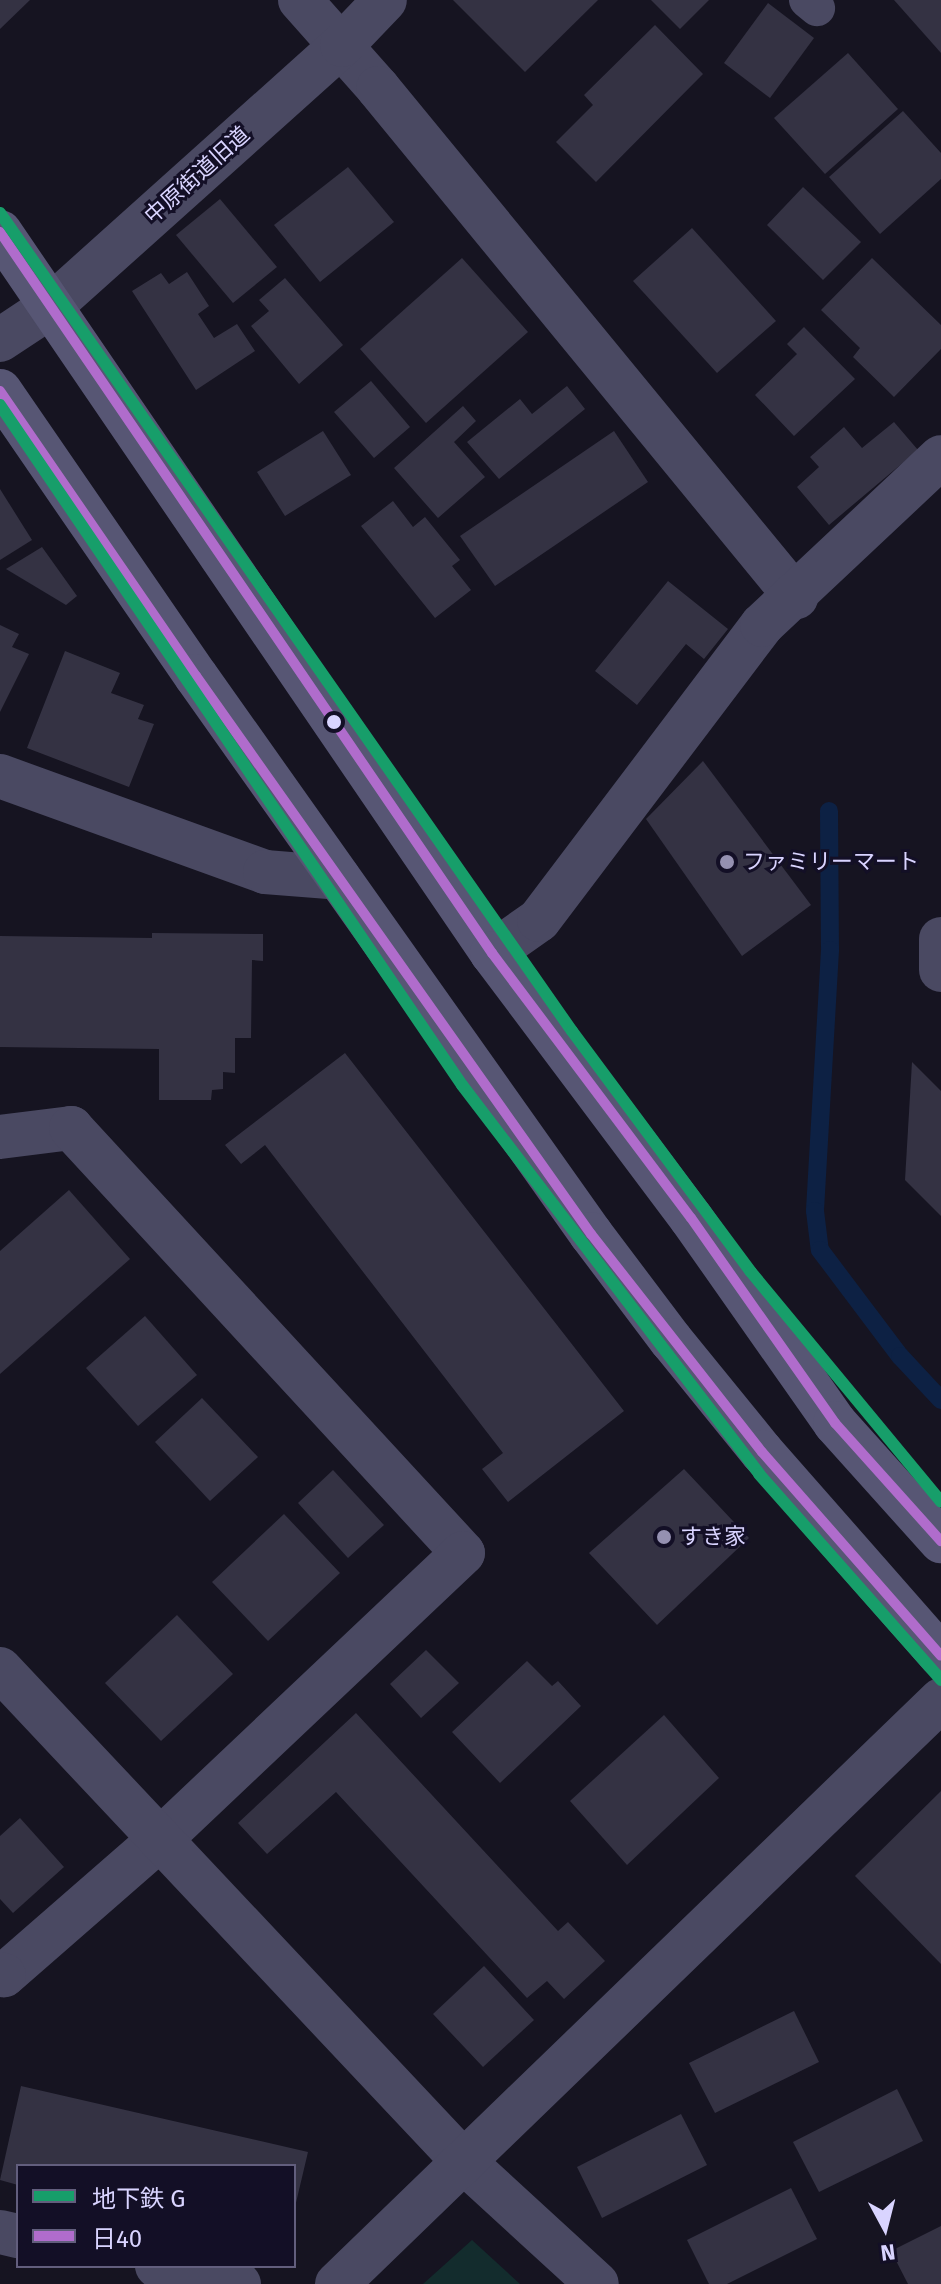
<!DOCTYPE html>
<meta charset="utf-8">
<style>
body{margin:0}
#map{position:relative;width:941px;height:2284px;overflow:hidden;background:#161421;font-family:"Fira Sans","Noto Sans JP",sans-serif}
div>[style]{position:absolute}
.green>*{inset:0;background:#132c2d}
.stream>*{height:18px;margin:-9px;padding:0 9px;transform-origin:9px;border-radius:9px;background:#0d2144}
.building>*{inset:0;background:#343243}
.service>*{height:36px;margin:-18px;padding:0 18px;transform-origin:18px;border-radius:18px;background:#4a4962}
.minor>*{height:44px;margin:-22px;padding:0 22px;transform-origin:22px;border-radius:22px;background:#4a4962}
.tertiary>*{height:44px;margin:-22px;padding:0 22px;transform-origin:22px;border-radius:22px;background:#4a4962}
.secondary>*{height:44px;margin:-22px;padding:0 22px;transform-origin:22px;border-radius:22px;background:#575674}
.bus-1>*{height:10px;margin:-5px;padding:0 5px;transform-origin:5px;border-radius:5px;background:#b06ccc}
.metro-1>*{height:12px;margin:-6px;padding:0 6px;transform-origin:6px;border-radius:6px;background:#179e6a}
.dots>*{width:22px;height:22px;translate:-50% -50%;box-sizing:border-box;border:4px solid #130f26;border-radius:50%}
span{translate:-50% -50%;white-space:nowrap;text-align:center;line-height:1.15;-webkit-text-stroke:6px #130f26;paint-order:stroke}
.street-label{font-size:22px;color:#d9d4ff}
.poi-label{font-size:22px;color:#d9d4ff}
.left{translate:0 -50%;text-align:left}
.legend{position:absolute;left:16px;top:2164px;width:280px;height:104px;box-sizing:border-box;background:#130f26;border:2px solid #625e7d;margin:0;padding:10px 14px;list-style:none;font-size:24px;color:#d9d4ff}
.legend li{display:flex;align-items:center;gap:16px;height:40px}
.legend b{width:40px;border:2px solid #625e7d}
.north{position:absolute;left:845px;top:2188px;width:80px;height:80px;-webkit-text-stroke:6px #130f26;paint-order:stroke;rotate:173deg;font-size:22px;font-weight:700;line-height:32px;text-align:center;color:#d9d4ff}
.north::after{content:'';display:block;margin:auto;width:28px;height:36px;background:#d9d4ff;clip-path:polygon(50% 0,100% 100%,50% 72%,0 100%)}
</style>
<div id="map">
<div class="green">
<div style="clip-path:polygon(472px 2240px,520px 2284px,423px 2284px)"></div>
</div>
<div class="stream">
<div style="left:829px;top:811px;width:139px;rotate:89.6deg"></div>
<div style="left:830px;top:950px;width:261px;rotate:93.3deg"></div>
<div style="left:815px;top:1211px;width:39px;rotate:83deg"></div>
<div style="left:820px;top:1250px;width:133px;rotate:53deg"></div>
<div style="left:900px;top:1356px;width:60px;rotate:47deg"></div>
</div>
<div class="building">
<div style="clip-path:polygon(0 0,30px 0,0 29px)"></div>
<div style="clip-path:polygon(453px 0,598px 0,525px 72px)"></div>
<div style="clip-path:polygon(651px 0,709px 0,680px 29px)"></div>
<div style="clip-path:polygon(894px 0,941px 0,941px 53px)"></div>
<div style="clip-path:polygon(768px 3px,814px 38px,770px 98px,724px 63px)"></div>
<div style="clip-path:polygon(655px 25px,703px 74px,596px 182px,556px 142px,593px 105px,584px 95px)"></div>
<div style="clip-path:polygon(848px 53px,898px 109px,825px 174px,774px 118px)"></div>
<div style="clip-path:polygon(903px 111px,941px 153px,941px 179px,880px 234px,829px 177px)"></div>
<div style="clip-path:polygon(348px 167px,394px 222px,320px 282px,274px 225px)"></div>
<div style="clip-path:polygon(803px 187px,861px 242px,823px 280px,767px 225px)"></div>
<div style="clip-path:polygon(220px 199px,277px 267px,233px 303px,176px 235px)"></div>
<div style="clip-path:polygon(692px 228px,776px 321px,717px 373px,633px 281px)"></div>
<div style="clip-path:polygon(462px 258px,528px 332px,426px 423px,360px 349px)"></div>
<div style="clip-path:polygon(872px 258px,941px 325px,941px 349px,894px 397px,853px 357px,860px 348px,821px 310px)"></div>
<div style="clip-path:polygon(187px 272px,209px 306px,198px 314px,214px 338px,237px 324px,255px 351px,196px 390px,132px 291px,161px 273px,169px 284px)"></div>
<div style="clip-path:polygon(285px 278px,343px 345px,299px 384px,251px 326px,269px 311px,259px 300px)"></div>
<div style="clip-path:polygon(804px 327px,855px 379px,794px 436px,755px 395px,797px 354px,787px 344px)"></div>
<div style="clip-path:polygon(371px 381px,410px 427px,374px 458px,334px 412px)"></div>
<div style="clip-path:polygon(567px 386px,585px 409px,499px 479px,467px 442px,520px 399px,532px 414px)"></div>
<div style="clip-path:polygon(463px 406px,476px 421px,454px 442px,485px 477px,438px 518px,394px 468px)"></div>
<div style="clip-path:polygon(894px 422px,918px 450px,829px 525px,797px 487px,819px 467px,810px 457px,844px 427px,862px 448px)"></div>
<div style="clip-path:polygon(323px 431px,351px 475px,285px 516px,257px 472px)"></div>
<div style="clip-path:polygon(614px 431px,648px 482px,495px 586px,460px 536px)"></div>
<div style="clip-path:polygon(0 489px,32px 540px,0 560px)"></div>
<div style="clip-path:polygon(393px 501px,413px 527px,425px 517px,460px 560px,452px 566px,471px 590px,435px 618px,361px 526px)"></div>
<div style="clip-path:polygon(42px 547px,77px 596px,66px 605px,6px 569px)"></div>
<div style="clip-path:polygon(668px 581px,728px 629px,704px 659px,686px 644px,637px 705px,595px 671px)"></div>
<div style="clip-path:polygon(0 625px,19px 634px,12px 647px,29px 654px,0 712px)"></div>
<div style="clip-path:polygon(65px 651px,120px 673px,111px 693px,144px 705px,138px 719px,154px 724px,129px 787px,27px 748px)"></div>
<div style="clip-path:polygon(703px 761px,811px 905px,742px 956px,646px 819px)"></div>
<div style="clip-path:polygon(152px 933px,263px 934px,263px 961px,252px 960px,251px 1038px,235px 1038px,235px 1073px,223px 1072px,223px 1089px,212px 1090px,211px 1100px,159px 1100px,159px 1049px,0 1047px,0 936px,152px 938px)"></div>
<div style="clip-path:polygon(345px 1053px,624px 1411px,508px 1502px,482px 1469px,503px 1453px,265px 1145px,241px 1164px,225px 1145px)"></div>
<div style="clip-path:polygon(912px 1062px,941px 1091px,941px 1216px,905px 1180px)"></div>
<div style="clip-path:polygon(69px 1190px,130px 1259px,0 1374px,0 1251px)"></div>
<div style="clip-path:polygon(145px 1316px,197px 1375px,138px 1426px,86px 1368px)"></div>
<div style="clip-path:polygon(202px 1398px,258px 1457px,210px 1501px,155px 1442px)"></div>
<div style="clip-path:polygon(684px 1469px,749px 1538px,657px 1625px,589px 1553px)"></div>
<div style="clip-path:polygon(333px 1470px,384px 1525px,348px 1558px,298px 1503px)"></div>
<div style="clip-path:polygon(284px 1514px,340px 1573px,268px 1641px,212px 1582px)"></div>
<div style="clip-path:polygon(177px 1615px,233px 1674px,161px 1741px,105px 1683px)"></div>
<div style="clip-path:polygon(426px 1650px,459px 1683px,421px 1718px,390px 1684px)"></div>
<div style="clip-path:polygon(527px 1661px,552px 1686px,558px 1681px,581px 1706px,500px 1783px,452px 1732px)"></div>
<div style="clip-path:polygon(356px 1713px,558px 1931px,568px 1922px,605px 1961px,564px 1999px,547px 1981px,527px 1998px,336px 1792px,267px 1854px,238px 1823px)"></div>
<div style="clip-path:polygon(664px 1715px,719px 1778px,627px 1865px,570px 1801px)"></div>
<div style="clip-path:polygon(941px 1791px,941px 1964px,855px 1876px)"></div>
<div style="clip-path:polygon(20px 1818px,64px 1867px,13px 1913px,0 1899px,0 1836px)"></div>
<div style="clip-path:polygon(484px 1966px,534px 2020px,483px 2067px,433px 2014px)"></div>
<div style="clip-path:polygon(794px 2011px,819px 2062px,715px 2113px,689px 2063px)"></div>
<div style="clip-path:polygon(21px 2086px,308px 2152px,295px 2207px,294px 2166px,18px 2166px,18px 2185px,0 2180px)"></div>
<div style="clip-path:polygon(897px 2089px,923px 2141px,819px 2192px,793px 2142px)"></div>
<div style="clip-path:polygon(681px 2114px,707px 2165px,602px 2218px,577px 2167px)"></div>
<div style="clip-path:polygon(791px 2188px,817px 2239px,727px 2284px,709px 2284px,687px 2240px)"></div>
<div style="clip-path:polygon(941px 2226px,941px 2284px,908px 2284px,891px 2251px)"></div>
</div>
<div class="service">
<div style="left:807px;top:0;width:13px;rotate:39deg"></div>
</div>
<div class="minor">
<div style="left:300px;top:0;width:118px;rotate:48.4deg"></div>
<div style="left:378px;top:88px;width:659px;rotate:50.61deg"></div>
<div style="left:0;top:776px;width:282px;rotate:19.9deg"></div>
<div style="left:265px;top:872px;width:74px;rotate:4.6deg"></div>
<div style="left:941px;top:939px;width:31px;rotate:90deg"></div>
<div style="left:492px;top:953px;width:57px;rotate:-35.1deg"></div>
<div style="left:539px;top:920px;width:370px;rotate:-52.9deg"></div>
<div style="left:762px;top:625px;width:245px;rotate:-43.2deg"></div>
<div style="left:0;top:1137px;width:72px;rotate:-7.2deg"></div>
<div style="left:71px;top:1128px;width:578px;rotate:47.31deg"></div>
<div style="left:463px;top:1553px;width:418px;rotate:136.6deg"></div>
<div style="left:159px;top:1840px;width:206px;rotate:138.9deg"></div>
<div style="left:4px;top:1975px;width:4px;rotate:-166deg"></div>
<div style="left:0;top:2232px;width:18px;rotate:13deg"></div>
<div style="left:157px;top:2266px;width:84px;rotate:12.4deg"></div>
</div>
<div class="tertiary">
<div style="left:0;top:340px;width:60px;rotate:-33.4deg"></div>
<div style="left:50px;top:307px;width:392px;rotate:-41.9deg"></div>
<div style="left:342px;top:45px;width:62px;rotate:-46.3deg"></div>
<div style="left:0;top:1669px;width:677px;rotate:46.74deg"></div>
<div style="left:464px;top:2162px;width:180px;rotate:42.5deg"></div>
<div style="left:337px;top:2284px;width:840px;rotate:-44.04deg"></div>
</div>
<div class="secondary">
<div style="left:0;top:232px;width:873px;rotate:55.69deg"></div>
<div style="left:492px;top:953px;width:331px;rotate:53.1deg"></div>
<div style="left:691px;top:1218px;width:251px;rotate:54.9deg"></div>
<div style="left:835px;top:1423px;width:159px;rotate:48.1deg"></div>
<div style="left:0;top:391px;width:346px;rotate:55.5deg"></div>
<div style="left:196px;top:676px;width:684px;rotate:54.71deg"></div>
<div style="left:591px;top:1234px;width:133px;rotate:53deg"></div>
<div style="left:671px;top:1340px;width:144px;rotate:50.9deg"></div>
<div style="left:762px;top:1452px;width:271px;rotate:48.7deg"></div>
</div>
<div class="bus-1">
<div style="left:0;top:232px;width:873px;rotate:55.69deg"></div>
<div style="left:492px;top:953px;width:331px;rotate:53.1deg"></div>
<div style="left:691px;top:1218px;width:251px;rotate:54.9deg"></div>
<div style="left:835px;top:1423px;width:159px;rotate:48.1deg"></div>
<div style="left:0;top:391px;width:346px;rotate:55.5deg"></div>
<div style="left:196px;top:676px;width:684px;rotate:54.71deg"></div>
<div style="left:591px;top:1234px;width:277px;rotate:51.9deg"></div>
<div style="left:762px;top:1452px;width:271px;rotate:48.7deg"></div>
</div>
<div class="metro-1">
<div style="left:0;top:213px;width:998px;rotate:55.04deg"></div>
<div style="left:572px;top:1031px;width:300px;rotate:53.4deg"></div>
<div style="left:751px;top:1272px;width:298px;rotate:50.4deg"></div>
<div style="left:0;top:405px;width:822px;rotate:55.81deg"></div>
<div style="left:462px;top:1085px;width:489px;rotate:52.6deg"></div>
<div style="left:759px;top:1474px;width:275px;rotate:48.5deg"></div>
</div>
<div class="dots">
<div style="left:334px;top:722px;background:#d9d4ff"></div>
<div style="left:727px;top:862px;background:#9591b1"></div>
<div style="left:664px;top:1537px;background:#9591b1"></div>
</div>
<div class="street-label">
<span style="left:197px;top:175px;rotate:-42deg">中原街道旧道</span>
</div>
<div class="poi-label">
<span class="left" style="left:743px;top:862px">ファミリーマート</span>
<span class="left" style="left:680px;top:1537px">すき家</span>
</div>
<ul class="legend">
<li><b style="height:10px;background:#179e6a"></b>地下鉄 G</li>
<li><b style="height:10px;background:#b06ccc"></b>日40</li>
</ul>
<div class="north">N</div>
</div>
